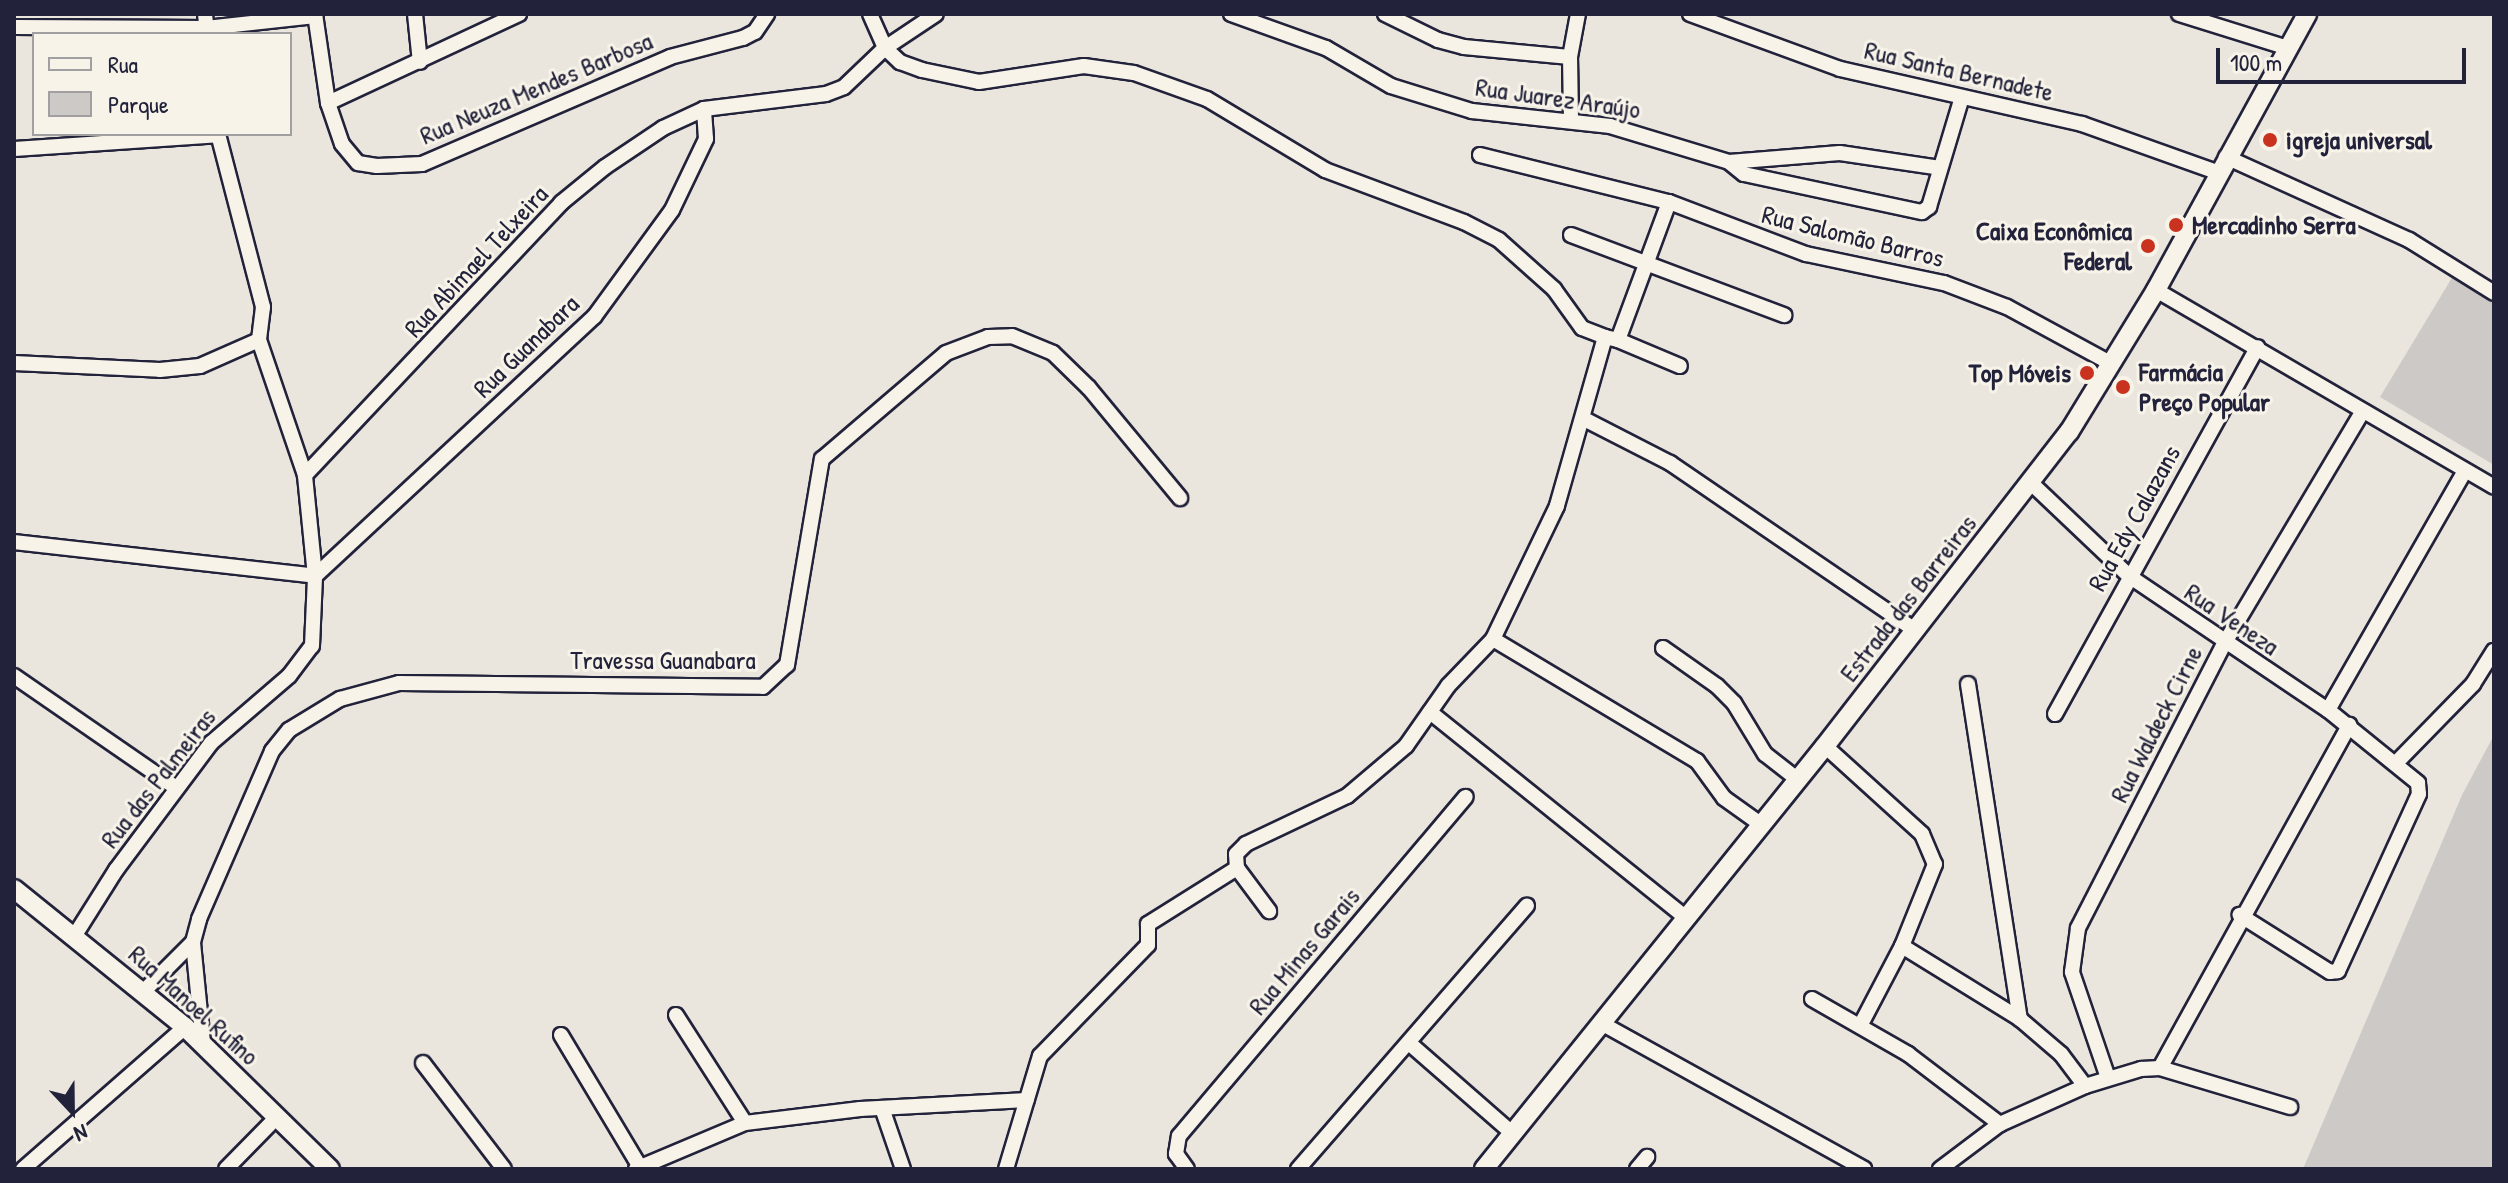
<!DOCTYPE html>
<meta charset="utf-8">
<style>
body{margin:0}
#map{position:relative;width:2508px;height:1183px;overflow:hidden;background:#eae6de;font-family:"Patrick Hand",sans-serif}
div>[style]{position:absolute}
.green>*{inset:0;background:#cdc9c6}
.roads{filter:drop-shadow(2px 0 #22223b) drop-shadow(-2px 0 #22223b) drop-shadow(0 2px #22223b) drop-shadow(0 -2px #22223b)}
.street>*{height:14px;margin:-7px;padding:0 7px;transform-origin:7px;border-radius:7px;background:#f7f3e8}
.secondary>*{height:18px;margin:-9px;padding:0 9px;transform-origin:9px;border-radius:9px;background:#f7f3e8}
.dots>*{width:22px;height:22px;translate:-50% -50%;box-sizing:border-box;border:4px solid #f7f3e8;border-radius:50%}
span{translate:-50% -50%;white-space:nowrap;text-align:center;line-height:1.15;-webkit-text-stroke:6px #f7f3e8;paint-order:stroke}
.street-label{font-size:26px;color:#22223b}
.poi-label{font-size:26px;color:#22223b;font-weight:700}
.left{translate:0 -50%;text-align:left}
.right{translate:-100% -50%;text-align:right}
.frame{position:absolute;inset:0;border:16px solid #22223b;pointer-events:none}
.legend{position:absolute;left:32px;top:32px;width:260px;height:104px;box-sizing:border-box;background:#f7f3e8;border:2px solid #a29fa3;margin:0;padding:10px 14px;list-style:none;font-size:24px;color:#22223b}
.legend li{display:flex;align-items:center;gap:16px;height:40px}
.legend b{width:40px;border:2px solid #a29fa3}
.north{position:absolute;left:32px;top:1071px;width:80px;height:80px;-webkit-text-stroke:6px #f7f3e8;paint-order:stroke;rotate:158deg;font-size:22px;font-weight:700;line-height:32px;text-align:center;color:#22223b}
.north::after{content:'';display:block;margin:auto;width:28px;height:36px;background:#22223b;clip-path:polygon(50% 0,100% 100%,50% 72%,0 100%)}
.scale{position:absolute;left:2216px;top:48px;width:250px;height:36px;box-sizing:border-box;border:4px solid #22223b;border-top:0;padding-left:10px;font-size:24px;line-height:28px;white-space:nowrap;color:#22223b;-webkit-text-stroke:6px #f7f3e8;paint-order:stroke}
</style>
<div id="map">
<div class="green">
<div style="clip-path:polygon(2453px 276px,2494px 300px,2494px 465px,2380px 397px)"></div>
<div style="clip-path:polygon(2494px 735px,2494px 1169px,2303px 1169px,2462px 795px)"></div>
</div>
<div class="roads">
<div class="street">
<div style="left:205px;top:14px;width:20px;rotate:84deg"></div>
<div style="left:315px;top:14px;width:90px;rotate:81.7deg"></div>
<div style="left:328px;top:103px;width:43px;rotate:71.1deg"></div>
<div style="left:342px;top:144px;width:25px;rotate:50deg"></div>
<div style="left:358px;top:163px;width:19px;rotate:9deg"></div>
<div style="left:377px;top:166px;width:45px;rotate:-2.5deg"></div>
<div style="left:422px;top:164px;width:270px;rotate:-23.3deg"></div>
<div style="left:670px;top:57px;width:75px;rotate:-14.6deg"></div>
<div style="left:743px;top:38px;width:13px;rotate:-27deg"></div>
<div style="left:755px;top:32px;width:22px;rotate:-56deg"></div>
<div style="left:415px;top:14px;width:48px;rotate:84.1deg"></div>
<div style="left:870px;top:14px;width:37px;rotate:66deg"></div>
<div style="left:885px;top:48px;width:21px;rotate:43deg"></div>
<div style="left:900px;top:62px;width:23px;rotate:20deg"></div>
<div style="left:922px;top:70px;width:58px;rotate:11.9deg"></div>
<div style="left:979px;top:82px;width:106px;rotate:-8.7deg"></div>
<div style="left:1084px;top:66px;width:50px;rotate:8deg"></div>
<div style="left:1134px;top:73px;width:77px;rotate:19.6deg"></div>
<div style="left:1207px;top:99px;width:138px;rotate:31deg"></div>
<div style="left:1325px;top:170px;width:148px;rotate:20.5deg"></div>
<div style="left:1464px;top:222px;width:39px;rotate:27deg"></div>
<div style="left:1499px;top:240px;width:74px;rotate:41.7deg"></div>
<div style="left:1554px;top:289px;width:48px;rotate:54.3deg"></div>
<div style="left:1582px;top:328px;width:25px;rotate:21deg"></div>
<div style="left:1605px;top:337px;width:176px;rotate:105.9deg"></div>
<div style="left:1557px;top:506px;width:148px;rotate:115.7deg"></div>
<div style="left:1493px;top:639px;width:65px;rotate:133.8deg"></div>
<div style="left:1448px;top:686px;width:73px;rotate:125deg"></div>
<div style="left:1406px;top:746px;width:77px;rotate:139.7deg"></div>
<div style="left:1347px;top:796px;width:112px;rotate:154.6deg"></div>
<div style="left:1246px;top:844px;width:14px;rotate:135deg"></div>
<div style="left:1236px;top:854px;width:14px;rotate:86deg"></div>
<div style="left:1237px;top:868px;width:54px;rotate:53.3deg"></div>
<div style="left:1231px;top:14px;width:101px;rotate:19.7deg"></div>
<div style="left:1326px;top:48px;width:75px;rotate:30.3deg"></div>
<div style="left:1391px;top:86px;width:85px;rotate:17.2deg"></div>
<div style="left:1472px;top:111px;width:139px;rotate:6.2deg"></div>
<div style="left:1610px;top:126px;width:124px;rotate:16.8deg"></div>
<div style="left:1729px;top:162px;width:111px;rotate:-4.6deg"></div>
<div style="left:1840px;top:153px;width:101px;rotate:8.5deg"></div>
<div style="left:1385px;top:14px;width:59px;rotate:26.1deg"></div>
<div style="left:1438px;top:40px;width:27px;rotate:15deg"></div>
<div style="left:1464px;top:47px;width:106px;rotate:5.4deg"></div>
<div style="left:1690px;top:14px;width:160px;rotate:20.1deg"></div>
<div style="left:1840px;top:69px;width:248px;rotate:12.8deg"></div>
<div style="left:2082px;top:124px;width:143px;rotate:19.6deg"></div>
<div style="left:2179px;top:14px;width:111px;rotate:17.3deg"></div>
<div style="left:14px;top:27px;width:192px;rotate:0.3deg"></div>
<div style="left:206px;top:28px;width:110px;rotate:-6.3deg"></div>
<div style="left:328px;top:103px;width:211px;rotate:-25deg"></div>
<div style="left:1571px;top:119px;width:62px;rotate:-90.9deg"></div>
<div style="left:1570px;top:57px;width:44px;rotate:-79.5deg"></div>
<div style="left:218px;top:134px;width:179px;rotate:75.4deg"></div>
<div style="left:263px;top:307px;width:33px;rotate:97deg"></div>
<div style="left:14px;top:149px;width:204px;rotate:-3.9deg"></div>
<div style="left:1480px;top:155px;width:195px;rotate:14deg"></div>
<div style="left:1669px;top:202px;width:147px;rotate:20.8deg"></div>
<div style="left:1806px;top:254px;width:141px;rotate:11.9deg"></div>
<div style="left:1944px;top:283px;width:67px;rotate:20.9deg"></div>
<div style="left:2007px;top:307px;width:119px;rotate:28.5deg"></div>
<div style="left:2226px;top:157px;width:201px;rotate:24.4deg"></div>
<div style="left:2409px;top:240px;width:100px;rotate:31.9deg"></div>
<div style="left:1729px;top:162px;width:19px;rotate:39deg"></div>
<div style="left:1744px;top:174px;width:182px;rotate:12.1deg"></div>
<div style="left:1922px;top:212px;width:9px;rotate:-36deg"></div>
<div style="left:1929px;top:207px;width:112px;rotate:-73.3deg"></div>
<div style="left:1571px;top:235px;width:228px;rotate:20.6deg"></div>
<div style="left:2156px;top:290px;width:391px;rotate:30.2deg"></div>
<div style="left:1605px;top:337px;width:13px;rotate:13deg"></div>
<div style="left:1618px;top:340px;width:147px;rotate:-69.7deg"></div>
<div style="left:1618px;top:340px;width:67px;rotate:22.8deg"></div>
<div style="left:14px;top:363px;width:146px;rotate:2.7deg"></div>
<div style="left:160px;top:370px;width:40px;rotate:-5.7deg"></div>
<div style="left:200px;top:366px;width:64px;rotate:-23.8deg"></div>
<div style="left:1584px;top:419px;width:97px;rotate:27.1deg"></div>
<div style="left:1670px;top:463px;width:298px;rotate:34.3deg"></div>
<div style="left:305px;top:475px;width:374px;rotate:-46.7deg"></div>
<div style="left:561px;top:203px;width:57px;rotate:-39.3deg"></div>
<div style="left:605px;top:167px;width:70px;rotate:-33.9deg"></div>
<div style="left:663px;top:128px;width:45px;rotate:-24.9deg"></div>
<div style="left:704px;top:109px;width:123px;rotate:-7deg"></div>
<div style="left:826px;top:94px;width:19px;rotate:-21deg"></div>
<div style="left:844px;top:87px;width:57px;rotate:-43.6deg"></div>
<div style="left:885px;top:48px;width:61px;rotate:-33.7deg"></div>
<div style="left:2030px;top:482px;width:137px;rotate:43.5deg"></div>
<div style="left:2129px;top:576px;width:240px;rotate:34deg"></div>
<div style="left:2328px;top:710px;width:116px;rotate:39deg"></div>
<div style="left:2418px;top:783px;width:11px;rotate:85deg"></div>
<div style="left:2419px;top:794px;width:195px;rotate:114.6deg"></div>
<div style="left:2338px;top:971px;width:8px;rotate:173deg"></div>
<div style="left:2330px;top:972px;width:107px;rotate:-147.7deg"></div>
<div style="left:14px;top:542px;width:303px;rotate:6.4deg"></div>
<div style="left:315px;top:576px;width:381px;rotate:-42.9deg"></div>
<div style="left:594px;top:317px;width:132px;rotate:-53.9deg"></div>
<div style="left:672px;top:210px;width:79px;rotate:-64.4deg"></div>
<div style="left:706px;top:139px;width:30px;rotate:-94deg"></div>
<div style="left:1493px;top:639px;width:238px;rotate:30.9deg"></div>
<div style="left:1697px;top:761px;width:46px;rotate:53.9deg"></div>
<div style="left:1724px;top:798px;width:43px;rotate:35.5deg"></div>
<div style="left:1663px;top:648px;width:66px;rotate:35.1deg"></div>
<div style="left:1717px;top:686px;width:24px;rotate:45deg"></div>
<div style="left:1734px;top:703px;width:60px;rotate:58.7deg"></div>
<div style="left:1765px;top:754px;width:41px;rotate:38deg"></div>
<div style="left:14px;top:676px;width:196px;rotate:34.6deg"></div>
<div style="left:1968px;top:684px;width:339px;rotate:81.2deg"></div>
<div style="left:2328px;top:710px;width:273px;rotate:-60.2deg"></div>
<div style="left:1430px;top:712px;width:327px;rotate:38.8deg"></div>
<div style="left:2055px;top:714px;width:419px;rotate:-61.1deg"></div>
<div style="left:1825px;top:746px;width:131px;rotate:42.2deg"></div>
<div style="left:1922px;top:834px;width:33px;rotate:67deg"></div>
<div style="left:1935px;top:864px;width:88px;rotate:111.9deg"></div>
<div style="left:1902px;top:946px;width:88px;rotate:117.7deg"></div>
<div style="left:2397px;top:762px;width:109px;rotate:-45.7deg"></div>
<div style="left:2473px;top:684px;width:39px;rotate:-58deg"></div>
<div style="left:75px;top:935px;width:77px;rotate:-57.8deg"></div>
<div style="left:116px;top:870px;width:159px;rotate:-53.2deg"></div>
<div style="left:211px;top:743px;width:103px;rotate:-40.7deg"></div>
<div style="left:289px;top:676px;width:38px;rotate:-53deg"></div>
<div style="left:312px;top:646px;width:70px;rotate:-87.5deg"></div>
<div style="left:315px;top:576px;width:101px;rotate:-95.7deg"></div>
<div style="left:305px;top:475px;width:143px;rotate:-108.8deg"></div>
<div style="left:1902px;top:946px;width:139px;rotate:31.7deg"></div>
<div style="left:2020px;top:1019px;width:54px;rotate:40.5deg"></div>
<div style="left:2061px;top:1054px;width:40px;rotate:53deg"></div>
<div style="left:143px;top:992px;width:71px;rotate:-45deg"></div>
<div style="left:1812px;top:999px;width:111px;rotate:29.8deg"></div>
<div style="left:1908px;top:1054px;width:116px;rotate:37.3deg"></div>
<div style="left:676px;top:1015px;width:128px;rotate:57.4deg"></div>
<div style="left:1601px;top:1023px;width:301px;rotate:29deg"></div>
<div style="left:561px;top:1035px;width:154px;rotate:59.1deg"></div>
<div style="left:203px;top:1043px;width:101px;rotate:-95.7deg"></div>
<div style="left:193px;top:942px;width:24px;rotate:-75deg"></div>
<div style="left:199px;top:919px;width:183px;rotate:-66.5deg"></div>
<div style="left:272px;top:751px;width:27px;rotate:-51deg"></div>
<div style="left:289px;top:730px;width:60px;rotate:-31.3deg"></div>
<div style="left:340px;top:699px;width:61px;rotate:-15.2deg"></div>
<div style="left:399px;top:683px;width:364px;rotate:0.6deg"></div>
<div style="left:763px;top:687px;width:33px;rotate:-43deg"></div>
<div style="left:787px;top:665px;width:209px;rotate:-80.4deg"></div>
<div style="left:822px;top:459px;width:163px;rotate:-40.5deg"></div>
<div style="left:946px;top:353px;width:45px;rotate:-20.9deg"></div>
<div style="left:988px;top:337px;width:24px;rotate:-2deg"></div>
<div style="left:1012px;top:336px;width:44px;rotate:22.5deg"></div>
<div style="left:1053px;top:353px;width:50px;rotate:44.2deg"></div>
<div style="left:1089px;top:388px;width:143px;rotate:50.4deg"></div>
<div style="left:1409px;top:1043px;width:137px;rotate:41.1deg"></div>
<div style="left:423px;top:1063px;width:133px;rotate:52.6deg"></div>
<div style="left:2160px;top:1068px;width:392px;rotate:-61.1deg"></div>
<div style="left:2108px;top:1078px;width:112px;rotate:-108.8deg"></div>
<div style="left:2072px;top:972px;width:44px;rotate:-82.2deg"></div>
<div style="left:2078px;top:928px;width:319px;rotate:-62.8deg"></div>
<div style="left:2224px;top:644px;width:271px;rotate:-59.2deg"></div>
<div style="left:882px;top:1108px;width:65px;rotate:71deg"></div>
<div style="left:23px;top:1169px;width:215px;rotate:-41.2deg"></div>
<div style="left:226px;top:1169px;width:73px;rotate:-45.6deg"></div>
<div style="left:636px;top:1169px;width:118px;rotate:-22.9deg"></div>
<div style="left:745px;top:1123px;width:116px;rotate:-6.9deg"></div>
<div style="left:860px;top:1109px;width:167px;rotate:-3.1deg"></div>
<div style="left:1006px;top:1169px;width:118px;rotate:-73.3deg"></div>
<div style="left:1040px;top:1056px;width:155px;rotate:-45.8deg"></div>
<div style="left:1148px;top:945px;width:21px;rotate:-90deg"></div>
<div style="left:1148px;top:924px;width:105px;rotate:-32.2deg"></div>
<div style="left:1187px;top:1169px;width:19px;rotate:-126deg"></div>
<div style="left:1176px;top:1154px;width:18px;rotate:-81deg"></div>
<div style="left:1179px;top:1136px;width:444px;rotate:-49.8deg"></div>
<div style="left:1298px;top:1169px;width:349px;rotate:-49deg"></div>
<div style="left:1637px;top:1169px;width:16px;rotate:-50deg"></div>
<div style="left:1940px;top:1169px;width:75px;rotate:-36.9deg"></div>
<div style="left:2000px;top:1124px;width:93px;rotate:-24.1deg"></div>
<div style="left:2085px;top:1086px;width:59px;rotate:-16.9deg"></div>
<div style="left:2141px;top:1069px;width:19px;rotate:-3deg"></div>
<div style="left:2160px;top:1068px;width:136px;rotate:16.7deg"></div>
</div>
<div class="secondary">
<div style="left:14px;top:889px;width:220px;rotate:38.9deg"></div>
<div style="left:185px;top:1027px;width:203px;rotate:44.4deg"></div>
<div style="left:1484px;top:1169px;width:543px;rotate:-51.13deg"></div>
<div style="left:1825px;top:746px;width:398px;rotate:-52.2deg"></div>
<div style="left:2069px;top:432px;width:167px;rotate:-58.5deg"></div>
<div style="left:2156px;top:290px;width:315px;rotate:-61.3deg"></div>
</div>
</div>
<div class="dots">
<div style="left:2270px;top:140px;background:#c8321e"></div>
<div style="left:2176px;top:225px;background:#c8321e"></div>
<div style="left:2148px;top:246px;background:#c8321e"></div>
<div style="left:2087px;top:373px;background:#c8321e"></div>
<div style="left:2123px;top:387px;background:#c8321e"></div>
</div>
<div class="street-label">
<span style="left:1959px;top:71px;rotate:13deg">Rua Santa Bernadete</span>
<span style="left:536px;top:88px;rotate:-23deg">Rua Neuza Mendes Barbosa</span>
<span style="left:1558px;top:98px;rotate:8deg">Rua Juarez Araújo</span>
<span style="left:1853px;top:236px;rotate:14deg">Rua Salomão Barros</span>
<span style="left:476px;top:261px;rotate:-47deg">Rua Abimael Telxeira</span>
<span style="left:526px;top:346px;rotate:-44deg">Rua Guanabara</span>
<span style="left:2134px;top:518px;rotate:-61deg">Rua Edy Calazans</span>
<span style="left:1908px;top:598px;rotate:-52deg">Estrada das Barreiras</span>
<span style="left:2232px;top:619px;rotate:34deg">Rua Veneza</span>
<span style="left:663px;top:660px">Travessa Guanabara</span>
<span style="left:2156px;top:724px;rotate:-63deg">Rua Waldeck Cirne</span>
<span style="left:158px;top:778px;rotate:-52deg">Rua das Palmeiras</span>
<span style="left:1304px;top:951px;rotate:-50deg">Rua Minas Garais</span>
<span style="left:194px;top:1005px;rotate:42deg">Rua Manoel Rufino</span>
</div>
<div class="poi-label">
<span class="left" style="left:2286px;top:140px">igreja universal</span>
<span class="left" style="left:2192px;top:225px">Mercadinho Serra</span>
<span class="right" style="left:2132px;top:246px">Caixa Econômica<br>Federal</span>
<span class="left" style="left:2139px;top:387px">Farmácia<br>Preço Popular</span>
<span class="right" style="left:2071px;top:373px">Top Móveis</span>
</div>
<div class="frame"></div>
<ul class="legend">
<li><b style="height:10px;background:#f7f3e8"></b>Rua</li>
<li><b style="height:22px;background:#cdc9c6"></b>Parque</li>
</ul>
<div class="north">N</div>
<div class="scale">100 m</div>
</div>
